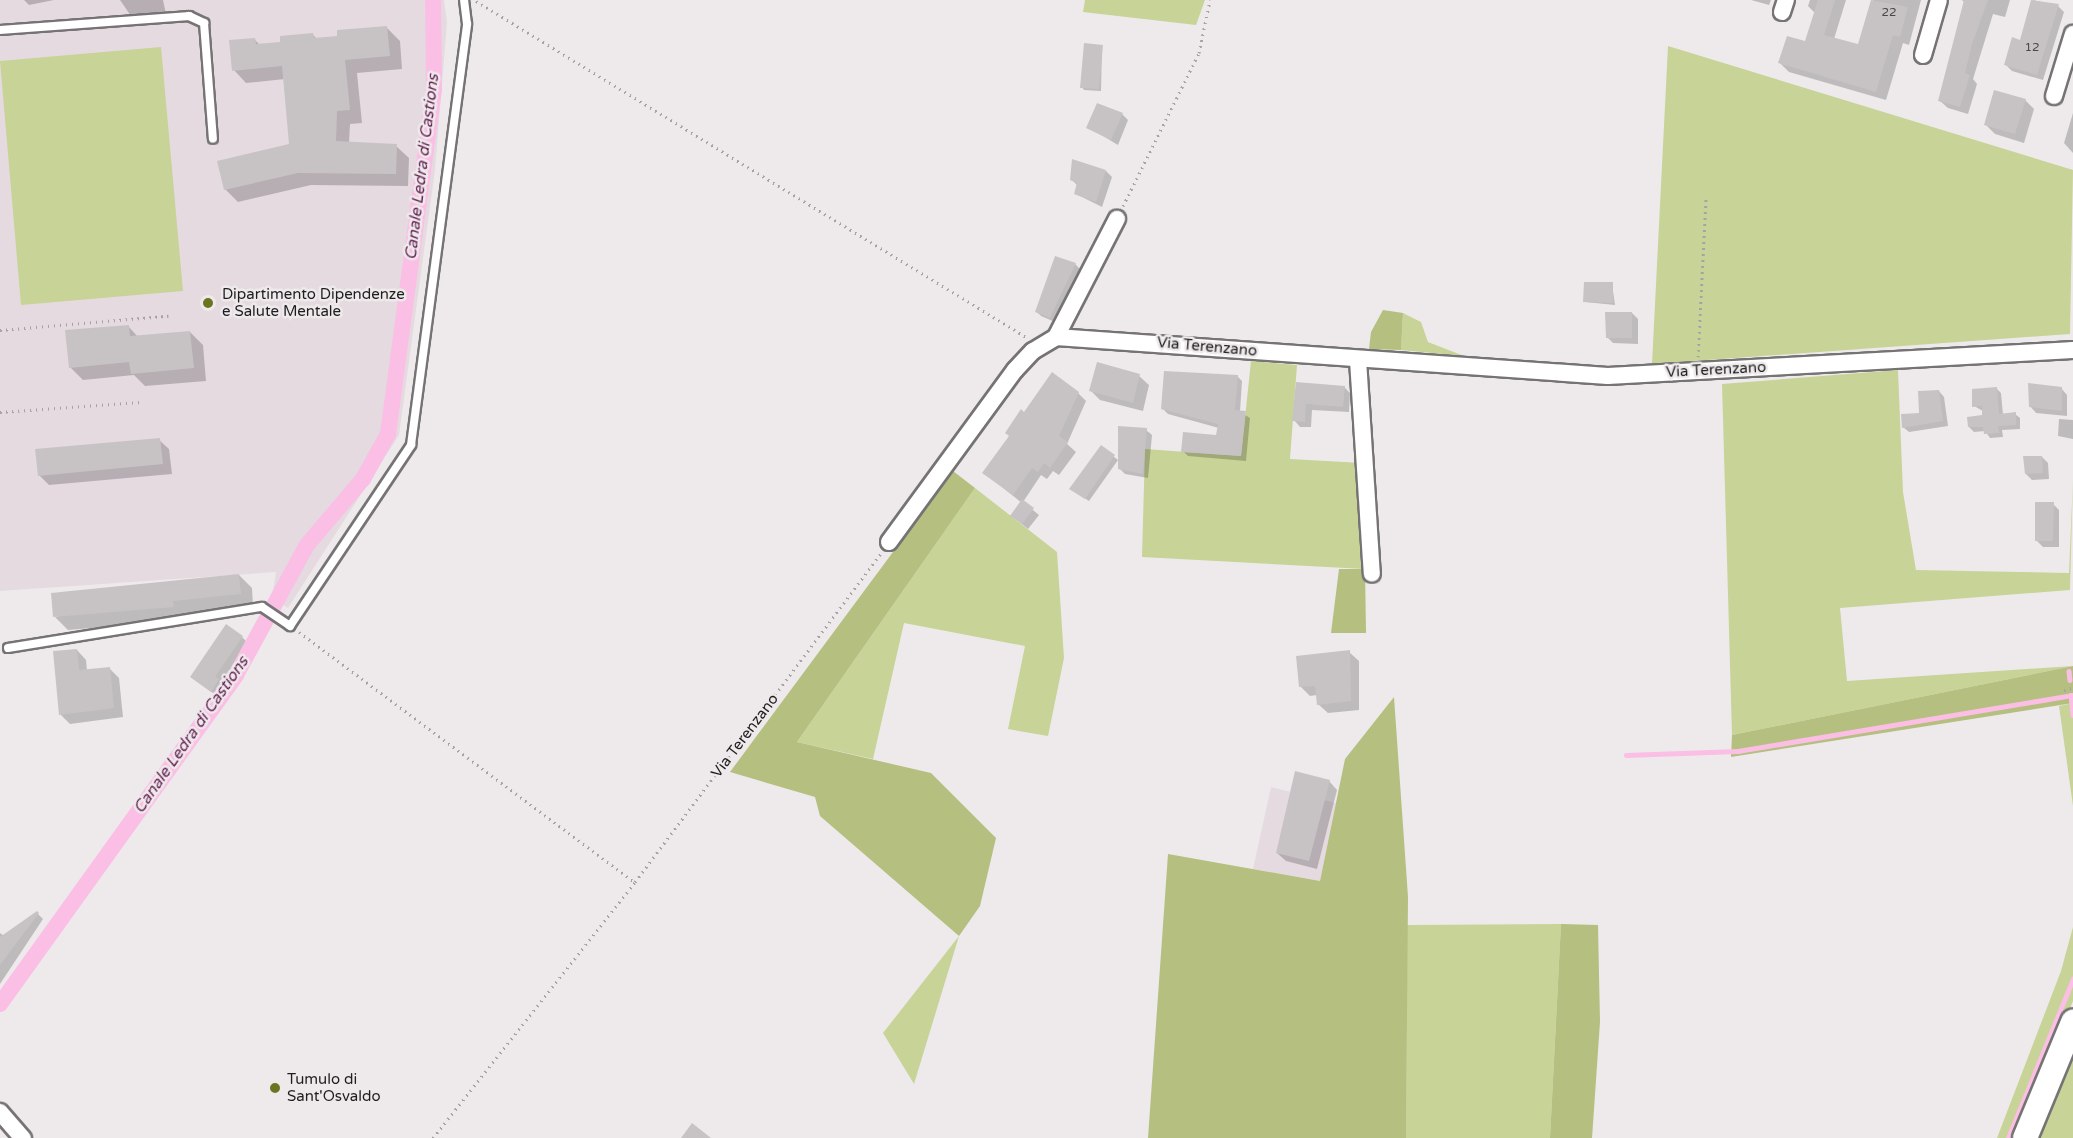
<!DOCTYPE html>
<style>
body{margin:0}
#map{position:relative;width:2073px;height:1138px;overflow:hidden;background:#eeeaec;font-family:"Varela Round",sans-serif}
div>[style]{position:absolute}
.built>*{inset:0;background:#e5dae0}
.green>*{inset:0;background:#c8d397}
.forest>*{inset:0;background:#b5bf7f}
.shadow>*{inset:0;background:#0003}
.stream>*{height:4.5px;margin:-2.25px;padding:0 2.25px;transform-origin:2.25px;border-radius:2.25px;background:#fbbee5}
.canal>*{height:16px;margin:-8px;padding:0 8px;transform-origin:8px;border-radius:8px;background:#fbbee5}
.building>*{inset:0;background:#c7c3c5}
.path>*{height:3px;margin-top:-1.5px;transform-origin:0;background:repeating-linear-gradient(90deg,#a6a3a5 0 1.5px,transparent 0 6px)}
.roads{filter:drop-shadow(2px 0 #767375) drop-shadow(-2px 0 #767375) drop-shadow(0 2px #767375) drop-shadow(0 -2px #767375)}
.lane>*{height:8px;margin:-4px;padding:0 4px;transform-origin:4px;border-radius:4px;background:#fff}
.street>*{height:16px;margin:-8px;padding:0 8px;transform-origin:8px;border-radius:8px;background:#fff}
.secondary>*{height:24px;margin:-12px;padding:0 12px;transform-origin:12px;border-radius:12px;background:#fff}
.dots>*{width:16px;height:16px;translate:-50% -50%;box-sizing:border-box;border:3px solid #eeeaec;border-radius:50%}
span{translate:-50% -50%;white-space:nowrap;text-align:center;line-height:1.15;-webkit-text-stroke:5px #eeeaec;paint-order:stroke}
.number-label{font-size:12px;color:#494748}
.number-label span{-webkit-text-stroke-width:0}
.poi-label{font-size:15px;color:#1f1e1e}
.left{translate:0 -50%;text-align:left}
.street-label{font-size:15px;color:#1f1e1e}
.water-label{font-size:16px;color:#631e50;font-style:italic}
</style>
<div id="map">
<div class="built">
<div style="clip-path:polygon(0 0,444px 0,447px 22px,435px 170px,399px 435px,288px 608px,272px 598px,276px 572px,0 591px)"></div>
<div style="clip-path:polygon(1271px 787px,1336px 803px,1320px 881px,1253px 869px)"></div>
</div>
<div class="green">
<div style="clip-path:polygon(1085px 0,1205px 0,1196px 25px,1083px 12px)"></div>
<div style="clip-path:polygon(1668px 46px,2073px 170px,2070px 334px,1652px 364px)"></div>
<div style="clip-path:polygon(161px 47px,183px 291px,21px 305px,0 61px)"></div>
<div style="clip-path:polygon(1403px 313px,1421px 322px,1428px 342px,1464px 356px,1401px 350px)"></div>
<div style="clip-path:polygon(1251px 361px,1297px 365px,1290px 459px,1362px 463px,1365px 569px,1142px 557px,1145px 449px,1241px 456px)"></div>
<div style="clip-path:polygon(1898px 370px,1903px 492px,1916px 570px,2069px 573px,2073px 479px,2070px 590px,1840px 608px,1847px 681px,2073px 666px,1732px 735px,1722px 384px)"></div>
<div style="clip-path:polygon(975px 488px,1057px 552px,1064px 658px,1048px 736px,1008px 729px,1025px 646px,904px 623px,873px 759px,797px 742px)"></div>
<div style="clip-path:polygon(2073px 703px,2073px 806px,2059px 706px)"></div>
<div style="clip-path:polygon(1561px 924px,1550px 1138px,1406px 1138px,1407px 925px)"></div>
<div style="clip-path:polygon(2073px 927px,2073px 1001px,2017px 1138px,1997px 1138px,2061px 971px)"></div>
<div style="clip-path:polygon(959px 936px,914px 1084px,883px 1033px)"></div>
<div style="clip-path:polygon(2073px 1057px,2073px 1138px,2040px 1138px)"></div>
</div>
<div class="forest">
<div style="clip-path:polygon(1383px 310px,1403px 313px,1401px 350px,1369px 349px,1371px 332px)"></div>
<div style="clip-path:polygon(953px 471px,975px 488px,797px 742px,931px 773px,996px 838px,980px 906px,959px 936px,820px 816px,815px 797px,730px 772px)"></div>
<div style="clip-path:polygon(1339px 569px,1365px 569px,1366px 633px,1331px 633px)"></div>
<div style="clip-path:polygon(2073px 666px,2073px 703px,1731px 757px,1732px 735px)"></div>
<div style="clip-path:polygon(1394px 697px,1408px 897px,1406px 1138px,1148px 1138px,1168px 854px,1320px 881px,1345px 759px)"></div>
<div style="clip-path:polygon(1561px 924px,1598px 925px,1600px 1022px,1592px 1138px,1550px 1138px)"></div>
</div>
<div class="shadow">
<div style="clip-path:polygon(24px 0,54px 0,29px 5px)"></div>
<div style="clip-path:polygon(120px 0,163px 0,166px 14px,133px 19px)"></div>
<div style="clip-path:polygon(1751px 0,1771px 0,1769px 5px)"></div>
<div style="clip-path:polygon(1810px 0,1846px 0,1834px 39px,1859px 46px,1873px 0,1921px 0,1909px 45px,1903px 43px,1886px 100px,1789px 72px,1780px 63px,1806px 43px,1815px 13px,1808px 6px)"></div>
<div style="clip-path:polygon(1962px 0,2010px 0,2005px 17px,1993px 14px,1973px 79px,1977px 84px,1968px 114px,1948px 108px,1940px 101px,1965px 3px)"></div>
<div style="clip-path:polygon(2033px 0,2058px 6px,2064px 12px,2043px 80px,2012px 71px,2006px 65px,2021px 42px)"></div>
<div style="clip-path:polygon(387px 28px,400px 41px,402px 69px,357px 73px,362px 123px,350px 124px,349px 143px,396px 146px,409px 158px,408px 186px,311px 185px,238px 202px,225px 189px,290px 145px,285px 79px,246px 83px,234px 70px,255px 40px,260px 45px,281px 43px,313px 35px,318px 40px)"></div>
<div style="clip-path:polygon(1102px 46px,1101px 91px,1084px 90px,1082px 87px)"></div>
<div style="clip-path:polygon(2025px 100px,2034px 109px,2024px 143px,1995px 134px,1986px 125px)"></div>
<div style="clip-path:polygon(2073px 113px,2073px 153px,2064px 143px)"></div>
<div style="clip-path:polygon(1122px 114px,1128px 120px,1118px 145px,1088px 127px)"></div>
<div style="clip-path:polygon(1106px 171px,1112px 177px,1102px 207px,1076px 194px,1078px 186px,1071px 179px)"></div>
<div style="clip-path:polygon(1075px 264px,1080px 269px,1055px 322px,1041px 316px,1037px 312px)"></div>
<div style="clip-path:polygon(1612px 284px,1615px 305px,1585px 302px)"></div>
<div style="clip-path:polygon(1632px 313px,1638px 319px,1638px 344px,1613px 343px,1607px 337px)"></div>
<div style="clip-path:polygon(128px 326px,138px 337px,190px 332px,203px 345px,206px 381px,145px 386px,134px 375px,83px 380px,70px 367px)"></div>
<div style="clip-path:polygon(1139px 376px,1149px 385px,1143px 411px,1100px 400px,1091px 391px)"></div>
<div style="clip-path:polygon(1237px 376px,1242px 381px,1240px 412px,1250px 418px,1246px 461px,1188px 456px,1183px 451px,1218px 436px,1219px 428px,1168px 414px,1163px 409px)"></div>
<div style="clip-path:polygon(1297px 384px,1344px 387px,1350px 393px,1349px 412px,1312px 410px,1311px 427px,1300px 427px,1294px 420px)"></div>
<div style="clip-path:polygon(1996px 388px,2001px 393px,2003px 415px,2015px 414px,2020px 418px,2020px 429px,2002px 430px,2003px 437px,1990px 438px,1985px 431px,1974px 432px,1969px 427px,1984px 417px,1983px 411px,1974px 406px)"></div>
<div style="clip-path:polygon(2061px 388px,2067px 395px,2067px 416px,2036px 413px,2030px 406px)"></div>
<div style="clip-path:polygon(1939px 391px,1944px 397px,1948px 426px,1909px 432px,1903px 427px,1921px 414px)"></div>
<div style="clip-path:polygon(1078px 393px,1086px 401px,1067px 444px,1076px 452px,1059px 475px,1053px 471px,1047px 479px,1041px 475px,1023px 502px,1039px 515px,1028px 529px,1012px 516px,1022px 503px,984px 473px,1025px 414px)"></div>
<div style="clip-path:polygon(2059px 419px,2073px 420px,2073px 439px,2058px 436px)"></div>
<div style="clip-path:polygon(1146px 430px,1152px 435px,1148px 478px,1125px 474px,1120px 469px)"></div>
<div style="clip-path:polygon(159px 440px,169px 449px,172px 474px,49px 485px,39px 475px)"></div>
<div style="clip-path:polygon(1101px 447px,1118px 460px,1089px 501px,1075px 492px)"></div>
<div style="clip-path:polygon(2042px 457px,2048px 463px,2049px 479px,2032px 480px,2026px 474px)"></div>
<div style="clip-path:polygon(2053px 504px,2059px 510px,2059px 547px,2043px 547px,2037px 541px)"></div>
<div style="clip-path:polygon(239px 575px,252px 588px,253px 607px,185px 613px,186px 620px,68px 630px,55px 617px)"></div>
<div style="clip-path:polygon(242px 637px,248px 643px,221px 683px,224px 686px,218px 697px,192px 677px)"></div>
<div style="clip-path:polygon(77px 650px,86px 660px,87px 671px,110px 669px,119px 678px,123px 717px,70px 724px,61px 715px)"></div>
<div style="clip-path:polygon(1349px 652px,1359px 661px,1359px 710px,1328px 713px,1318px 704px,1317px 695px,1310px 696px,1300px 686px)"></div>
<div style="clip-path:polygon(1329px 781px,1337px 790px,1317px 869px,1286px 861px,1277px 853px)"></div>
<div style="clip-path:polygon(37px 913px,43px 919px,0 984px,0 933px,4px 936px)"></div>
</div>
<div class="stream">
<div style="left:2069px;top:671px;width:9px;rotate:84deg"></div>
<div style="left:1626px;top:755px;width:112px;rotate:-2deg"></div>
<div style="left:1738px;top:751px;width:338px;rotate:-9.5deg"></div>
<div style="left:2071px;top:695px;width:20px;rotate:84deg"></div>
<div style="left:2008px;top:1138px;width:172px;rotate:-67.8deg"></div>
</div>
<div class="canal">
<div style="left:0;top:1004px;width:405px;rotate:-54.3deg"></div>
<div style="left:236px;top:675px;width:148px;rotate:-61.4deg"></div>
<div style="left:307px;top:545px;width:87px;rotate:-49.7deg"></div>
<div style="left:363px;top:479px;width:51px;rotate:-60.9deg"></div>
<div style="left:388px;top:434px;width:348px;rotate:-82.4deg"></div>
<div style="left:434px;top:89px;width:89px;rotate:-90.6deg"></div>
</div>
<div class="building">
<div style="clip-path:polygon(1818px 0,1835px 0,1824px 35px,1858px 44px,1871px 0,1908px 7px,1900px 37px,1893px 35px,1876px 92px,1778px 63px,1787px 36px,1805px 41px)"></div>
<div style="clip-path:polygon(1964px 0,1988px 0,1972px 44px,1965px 73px,1970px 75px,1960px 107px,1938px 101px)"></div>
<div style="clip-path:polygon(2031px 0,2059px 4px,2037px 75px,2004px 65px,2012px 37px,2020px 40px)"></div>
<div style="clip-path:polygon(387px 26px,390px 56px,345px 60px,350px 110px,337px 111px,336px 141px,397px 144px,396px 174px,298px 173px,224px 190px,217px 161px,289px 144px,282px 66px,232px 71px,229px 40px,255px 38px,256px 44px,280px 42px,280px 36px,313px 33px,314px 38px,337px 36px,337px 30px)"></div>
<div style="clip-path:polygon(1084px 43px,1103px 45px,1099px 89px,1080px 88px)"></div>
<div style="clip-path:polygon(1994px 90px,2026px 99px,2015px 134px,1984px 125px)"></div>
<div style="clip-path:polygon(1097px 103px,1123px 113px,1111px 140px,1086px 128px)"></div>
<div style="clip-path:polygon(1072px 159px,1106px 170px,1096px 202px,1074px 194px,1077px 183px,1070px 180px)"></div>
<div style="clip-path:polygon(1055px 256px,1076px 263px,1050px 318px,1035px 312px)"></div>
<div style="clip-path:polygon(1584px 282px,1613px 282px,1613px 303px,1583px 302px)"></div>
<div style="clip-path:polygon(1605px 312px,1632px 312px,1632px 338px,1606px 338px)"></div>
<div style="clip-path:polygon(129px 325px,130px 336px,190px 331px,194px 368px,131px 374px,129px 362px,69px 368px,65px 330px)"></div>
<div style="clip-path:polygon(1097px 362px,1140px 374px,1133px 403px,1089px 391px)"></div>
<div style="clip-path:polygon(1164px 371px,1238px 375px,1235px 410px,1246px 411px,1241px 456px,1181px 452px,1183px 432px,1216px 435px,1218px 424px,1161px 409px)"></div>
<div style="clip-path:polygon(1052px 372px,1079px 392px,1059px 436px,1068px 442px,1050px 468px,1044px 463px,1038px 472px,1032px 468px,1013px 495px,982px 473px,1009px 436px,1005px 433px,1021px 409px,1024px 412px)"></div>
<div style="clip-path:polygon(1296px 382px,1345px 386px,1343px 407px,1306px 404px,1305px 422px,1292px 421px)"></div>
<div style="clip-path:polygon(2028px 383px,2062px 387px,2062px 411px,2029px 407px)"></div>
<div style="clip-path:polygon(1997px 387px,1999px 414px,2016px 412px,2016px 425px,1998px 426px,1999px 433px,1984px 434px,1983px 427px,1968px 427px,1967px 417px,1982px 415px,1982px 406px,1972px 407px,1972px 389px)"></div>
<div style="clip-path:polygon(1939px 390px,1943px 421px,1902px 428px,1901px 414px,1919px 413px,1918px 391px)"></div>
<div style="clip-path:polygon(1118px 426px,1147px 428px,1143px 474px,1118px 469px)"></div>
<div style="clip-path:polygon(160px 438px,163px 464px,38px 476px,35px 449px)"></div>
<div style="clip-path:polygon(1101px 445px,1115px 455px,1085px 499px,1069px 489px)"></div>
<div style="clip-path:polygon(2023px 456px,2042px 456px,2043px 473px,2025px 474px)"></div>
<div style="clip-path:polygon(1022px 499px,1034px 508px,1022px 524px,1010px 516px)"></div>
<div style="clip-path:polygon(2035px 502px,2054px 502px,2053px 541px,2035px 541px)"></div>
<div style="clip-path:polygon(239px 574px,241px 594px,173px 601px,174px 607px,53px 617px,51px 593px)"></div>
<div style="clip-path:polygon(226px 624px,243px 636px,215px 677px,219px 679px,211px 692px,190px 677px)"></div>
<div style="clip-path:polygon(77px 649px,79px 670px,110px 667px,114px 708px,59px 715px,53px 651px)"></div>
<div style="clip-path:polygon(1350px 650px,1351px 701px,1317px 705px,1315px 686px,1299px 687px,1296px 656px)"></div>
<div style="clip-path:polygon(1295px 771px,1330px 780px,1309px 861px,1276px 853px)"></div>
<div style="clip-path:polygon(37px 911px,39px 913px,0 965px,0 937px)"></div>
<div style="clip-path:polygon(692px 1123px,711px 1138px,681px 1138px)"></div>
</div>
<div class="path">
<div style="left:476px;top:1px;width:645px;rotate:31.42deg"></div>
<div style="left:1123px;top:206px;width:171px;rotate:-63.6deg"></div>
<div style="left:1199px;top:53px;width:54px;rotate:-78.3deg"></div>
<div style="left:0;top:330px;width:169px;rotate:-4.8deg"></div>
<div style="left:1698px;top:357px;width:160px;rotate:-87.1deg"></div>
<div style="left:0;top:412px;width:141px;rotate:-4.1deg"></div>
<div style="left:299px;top:632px;width:419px;rotate:36.7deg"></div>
<div style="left:2064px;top:690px;width:9px;rotate:-13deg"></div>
<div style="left:433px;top:1138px;width:326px;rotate:-51.7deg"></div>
<div style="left:635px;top:882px;width:411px;rotate:-53.2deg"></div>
</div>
<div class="roads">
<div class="lane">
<div style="left:0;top:30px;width:190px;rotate:-4.2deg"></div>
<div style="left:189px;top:16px;width:17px;rotate:25deg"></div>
<div style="left:204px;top:23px;width:116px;rotate:85.6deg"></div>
<div style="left:8px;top:648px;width:257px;rotate:-9.2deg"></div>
<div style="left:262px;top:607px;width:34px;rotate:34deg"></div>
<div style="left:290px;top:626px;width:218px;rotate:-56.2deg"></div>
<div style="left:411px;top:445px;width:425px;rotate:-82.4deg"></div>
<div style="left:467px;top:24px;width:24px;rotate:-97deg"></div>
</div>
<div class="street">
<div style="left:1782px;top:12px;width:13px;rotate:-72deg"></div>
<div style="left:1923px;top:55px;width:57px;rotate:-73.8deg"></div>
<div style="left:2054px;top:96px;width:65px;rotate:-73deg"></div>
<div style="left:1056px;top:337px;width:133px;rotate:-62.7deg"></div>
<div style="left:1358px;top:360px;width:214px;rotate:86.3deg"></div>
<div style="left:889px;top:542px;width:213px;rotate:-53.8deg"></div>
<div style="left:1015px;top:370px;width:26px;rotate:-47deg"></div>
<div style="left:1033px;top:351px;width:27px;rotate:-31deg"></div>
<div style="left:1056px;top:337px;width:553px;rotate:4.04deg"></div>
<div style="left:1608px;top:376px;width:466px;rotate:-3.2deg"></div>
<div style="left:0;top:1112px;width:35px;rotate:49deg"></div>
</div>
<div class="secondary">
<div style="left:2025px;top:1138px;width:126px;rotate:-67.5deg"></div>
</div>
</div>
<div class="dots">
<div style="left:208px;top:303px;background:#6b7520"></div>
<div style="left:275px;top:1088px;background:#6b7520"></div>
</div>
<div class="number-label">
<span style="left:1889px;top:13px">22</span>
<span style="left:2032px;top:48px">12</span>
</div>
<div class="poi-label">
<span class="left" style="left:222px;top:303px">Dipartimento Dipendenze<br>e Salute Mentale</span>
<span class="left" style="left:287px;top:1088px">Tumulo di<br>Sant'Osvaldo</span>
</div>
<div class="street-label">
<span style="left:1207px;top:347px;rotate:5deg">Via Terenzano</span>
<span style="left:1716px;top:370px;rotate:-3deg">Via Terenzano</span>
<span style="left:745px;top:736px;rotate:-53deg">Via Terenzano</span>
</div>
<div class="water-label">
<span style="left:422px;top:167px;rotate:-83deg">Canale Ledra di Castions</span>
<span style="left:191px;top:735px;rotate:-55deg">Canale Ledra di Castions</span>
</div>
</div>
